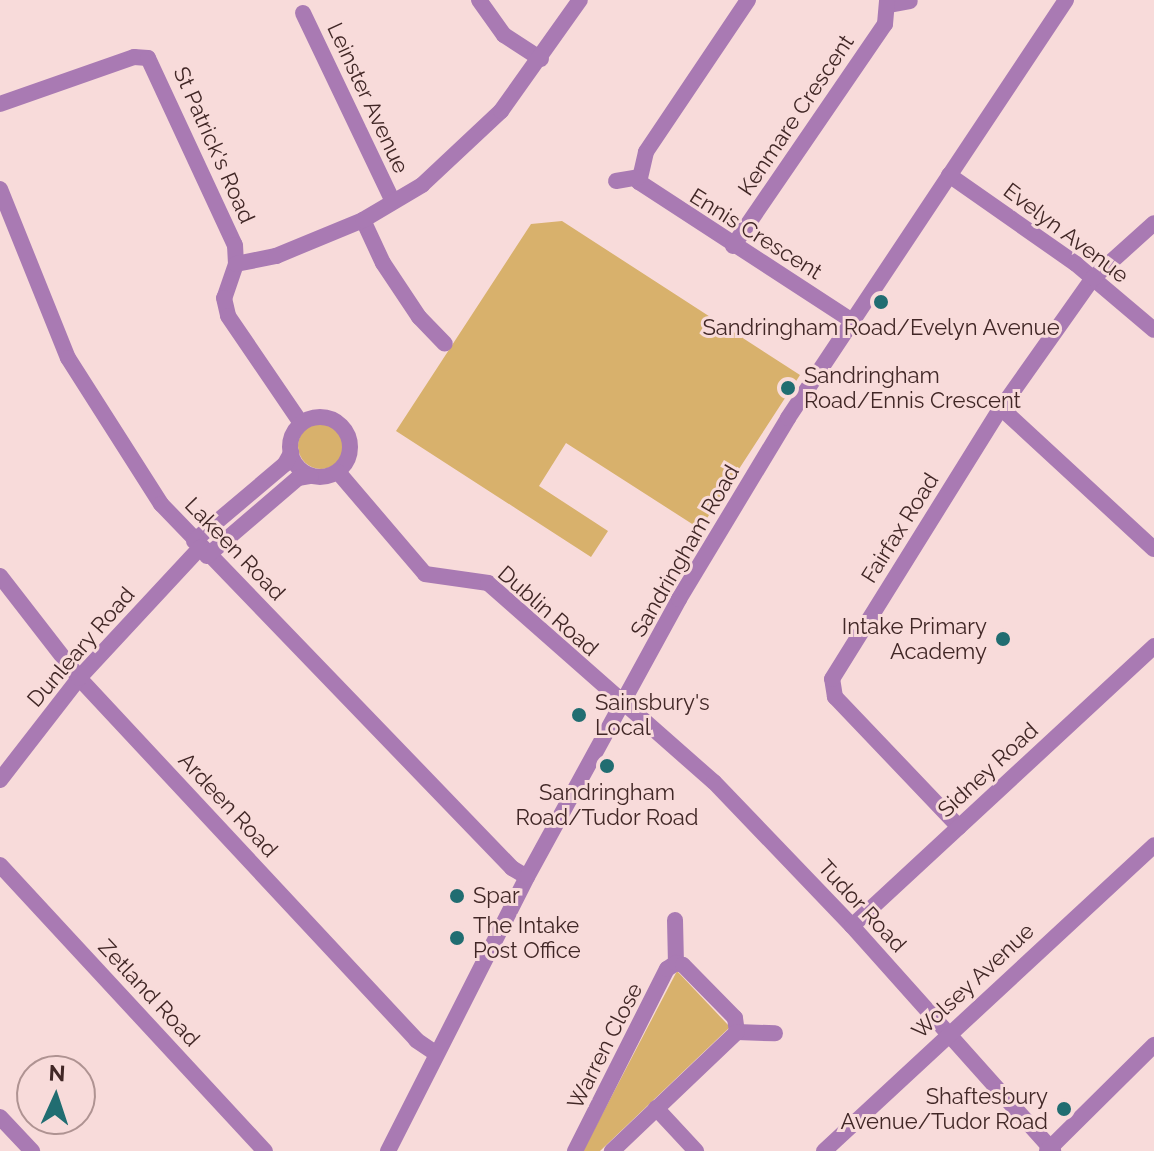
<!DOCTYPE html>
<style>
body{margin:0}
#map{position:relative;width:1154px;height:1151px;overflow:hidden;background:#f8dbda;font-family:Raleway,sans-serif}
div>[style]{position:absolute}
.green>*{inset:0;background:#d8b16c}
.round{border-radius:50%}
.minor>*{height:16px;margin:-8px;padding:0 8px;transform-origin:8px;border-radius:8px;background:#a97ab3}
.minor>.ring{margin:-8px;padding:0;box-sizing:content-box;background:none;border:16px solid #a97ab3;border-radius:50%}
.tertiary>*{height:16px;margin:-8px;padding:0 8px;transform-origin:8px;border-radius:8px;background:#a97ab3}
.dots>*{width:22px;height:22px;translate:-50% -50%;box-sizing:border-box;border:4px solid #f8dbda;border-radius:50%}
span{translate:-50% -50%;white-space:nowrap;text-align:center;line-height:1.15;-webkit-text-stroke:6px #f8dbda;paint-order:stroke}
.street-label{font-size:22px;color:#412726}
.poi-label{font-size:22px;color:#412726}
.left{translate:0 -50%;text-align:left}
.right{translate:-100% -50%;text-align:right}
.north{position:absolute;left:16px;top:1055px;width:80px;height:80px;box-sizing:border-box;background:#f8dbda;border:2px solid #af9392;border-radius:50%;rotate:3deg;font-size:22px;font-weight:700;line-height:32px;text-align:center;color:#412726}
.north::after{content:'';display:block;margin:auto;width:28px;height:36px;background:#216d71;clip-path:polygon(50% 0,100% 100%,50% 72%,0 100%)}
</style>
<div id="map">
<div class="green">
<div style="clip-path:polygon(562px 221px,800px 375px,700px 529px,566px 443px,539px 486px,608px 531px,591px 557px,396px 431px,531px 224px)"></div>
<div class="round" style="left:298px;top:423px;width:46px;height:46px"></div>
<div style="clip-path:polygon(677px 971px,730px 1027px,600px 1151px,583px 1151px)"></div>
</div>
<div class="minor">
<div style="left:479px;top:0;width:43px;rotate:54.5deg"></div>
<div style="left:504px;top:35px;width:44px;rotate:33deg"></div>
<div style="left:748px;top:0;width:183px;rotate:123.9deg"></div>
<div style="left:646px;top:152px;width:31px;rotate:103deg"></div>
<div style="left:639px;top:182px;width:258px;rotate:33.1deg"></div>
<div style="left:888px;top:5px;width:22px;rotate:-10deg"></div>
<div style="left:303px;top:13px;width:209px;rotate:64.5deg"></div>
<div style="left:0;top:104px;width:142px;rotate:-19.3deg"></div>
<div style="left:134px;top:57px;width:14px;rotate:4deg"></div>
<div style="left:148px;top:58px;width:206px;rotate:65.1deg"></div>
<div style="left:235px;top:245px;width:19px;rotate:87deg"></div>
<div style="left:236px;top:264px;width:36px;rotate:109deg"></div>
<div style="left:224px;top:298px;width:18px;rotate:77deg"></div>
<div style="left:228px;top:316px;width:130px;rotate:55.7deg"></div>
<div style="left:949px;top:175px;width:155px;rotate:35deg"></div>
<div style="left:1076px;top:264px;width:102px;rotate:40.2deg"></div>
<div style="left:616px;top:181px;width:23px;rotate:-10deg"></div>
<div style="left:0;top:189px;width:182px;rotate:68.1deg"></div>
<div style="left:68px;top:358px;width:173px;rotate:57.5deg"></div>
<div style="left:161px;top:504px;width:506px;rotate:46.04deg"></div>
<div style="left:512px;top:868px;width:17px;rotate:31deg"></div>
<div style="left:363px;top:220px;width:47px;rotate:65.1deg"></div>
<div style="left:383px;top:263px;width:65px;rotate:56.3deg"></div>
<div style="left:419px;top:317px;width:37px;rotate:46deg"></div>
<div style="left:733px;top:246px;width:269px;rotate:-55.6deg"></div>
<div style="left:885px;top:24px;width:24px;rotate:-85deg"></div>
<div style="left:236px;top:264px;width:41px;rotate:-11.3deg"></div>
<div style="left:276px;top:256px;width:94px;rotate:-22.5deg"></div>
<div style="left:363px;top:220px;width:69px;rotate:-30.7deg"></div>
<div style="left:422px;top:185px;width:108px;rotate:-43.1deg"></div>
<div style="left:501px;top:111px;width:136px;rotate:-54.6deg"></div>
<div style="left:1001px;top:408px;width:208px;rotate:42.7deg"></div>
<div class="ring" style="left:290px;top:417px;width:44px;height:44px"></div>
<div style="left:338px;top:472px;width:134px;rotate:49.5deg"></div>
<div style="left:425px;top:574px;width:64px;rotate:8.1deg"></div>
<div style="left:488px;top:583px;width:301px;rotate:41.4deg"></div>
<div style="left:714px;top:782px;width:199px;rotate:46.2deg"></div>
<div style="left:852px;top:926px;width:302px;rotate:48.2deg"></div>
<div style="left:194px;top:541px;width:119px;rotate:-40.2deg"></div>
<div style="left:285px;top:464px;width:13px;rotate:-61deg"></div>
<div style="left:207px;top:556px;width:120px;rotate:-40.6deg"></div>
<div style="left:298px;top:478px;width:13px;rotate:-9deg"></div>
<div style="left:0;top:576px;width:129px;rotate:52.2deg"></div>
<div style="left:79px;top:678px;width:495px;rotate:47deg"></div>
<div style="left:416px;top:1040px;width:23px;rotate:34deg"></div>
<div style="left:0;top:780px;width:129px;rotate:-52.2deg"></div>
<div style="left:79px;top:678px;width:178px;rotate:-47.1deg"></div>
<div style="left:959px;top:827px;width:180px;rotate:-133.6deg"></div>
<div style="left:835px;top:697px;width:18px;rotate:-99deg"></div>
<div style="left:832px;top:679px;width:319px;rotate:-58.1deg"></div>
<div style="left:1001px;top:408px;width:159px;rotate:-54.7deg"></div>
<div style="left:1093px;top:278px;width:82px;rotate:-42deg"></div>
<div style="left:0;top:865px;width:390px;rotate:47.2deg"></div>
<div style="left:675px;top:920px;width:43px;rotate:88.7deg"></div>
<div style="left:852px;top:926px;width:412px;rotate:-42.8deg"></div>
<div style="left:737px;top:1032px;width:38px;rotate:2deg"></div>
<div style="left:656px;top:1108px;width:59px;rotate:47.1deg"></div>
<div style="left:0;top:1117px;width:47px;rotate:46.7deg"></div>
<div style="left:575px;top:1151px;width:204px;rotate:-63.2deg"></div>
<div style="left:667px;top:969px;width:11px;rotate:-34deg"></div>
<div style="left:676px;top:963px;width:7px;rotate:16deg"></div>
<div style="left:683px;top:965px;width:74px;rotate:45.5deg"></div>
<div style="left:735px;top:1018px;width:14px;rotate:82deg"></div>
<div style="left:737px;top:1032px;width:173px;rotate:136.4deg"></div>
<div style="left:824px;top:1151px;width:450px;rotate:-42.8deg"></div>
<div style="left:1047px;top:1151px;width:151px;rotate:-44.7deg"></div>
</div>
<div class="tertiary">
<div style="left:388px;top:1151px;width:307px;rotate:-63.1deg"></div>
<div style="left:527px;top:877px;width:317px;rotate:-61.3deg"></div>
<div style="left:679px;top:599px;width:211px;rotate:-58.9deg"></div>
<div style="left:788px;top:418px;width:502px;rotate:-56.37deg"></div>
</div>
<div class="dots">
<div style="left:881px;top:302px;background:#216d71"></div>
<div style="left:788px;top:388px;background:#216d71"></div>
<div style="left:1003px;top:639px;background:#216d71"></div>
<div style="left:579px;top:715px;background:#216d71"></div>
<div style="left:607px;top:766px;background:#216d71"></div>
<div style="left:457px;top:896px;background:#216d71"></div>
<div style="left:457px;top:938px;background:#216d71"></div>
<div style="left:1064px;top:1109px;background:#216d71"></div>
</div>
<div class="street-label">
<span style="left:368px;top:98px;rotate:65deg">Leinster Avenue</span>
<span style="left:796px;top:115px;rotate:-56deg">Kenmare Crescent</span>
<span style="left:214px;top:145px;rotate:66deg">St Patrick's Road</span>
<span style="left:1066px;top:233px;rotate:37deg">Evelyn Avenue</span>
<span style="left:756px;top:234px;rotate:32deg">Ennis Crescent</span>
<span style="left:900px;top:528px;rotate:-58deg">Fairfax Road</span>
<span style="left:235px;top:549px;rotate:46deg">Lakeen Road</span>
<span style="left:685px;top:551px;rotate:-60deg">Sandringham Road</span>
<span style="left:548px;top:611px;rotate:41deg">Dublin Road</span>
<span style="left:81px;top:647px;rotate:-49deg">Dunleary Road</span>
<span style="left:988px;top:770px;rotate:-43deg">Sidney Road</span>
<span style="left:228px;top:805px;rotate:47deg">Ardeen Road</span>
<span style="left:862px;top:906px;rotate:47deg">Tudor Road</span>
<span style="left:973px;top:981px;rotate:-43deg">Wolsey Avenue</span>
<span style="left:149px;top:993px;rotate:47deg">Zetland Road</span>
<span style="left:605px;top:1046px;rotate:-63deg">Warren Close</span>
</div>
<div class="poi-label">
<span style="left:881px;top:328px">Sandringham Road/Evelyn Avenue</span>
<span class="left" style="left:804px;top:388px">Sandringham<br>Road/Ennis Crescent</span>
<span class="right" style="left:987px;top:639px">Intake Primary<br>Academy</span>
<span class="left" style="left:595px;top:715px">Sainsbury's<br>Local</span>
<span style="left:607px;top:805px">Sandringham<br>Road/Tudor Road</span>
<span class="left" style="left:473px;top:896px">Spar</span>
<span class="left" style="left:473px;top:938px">The Intake<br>Post Office</span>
<span class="right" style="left:1048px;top:1109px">Shaftesbury<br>Avenue/Tudor Road</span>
</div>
<div class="north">N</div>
</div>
